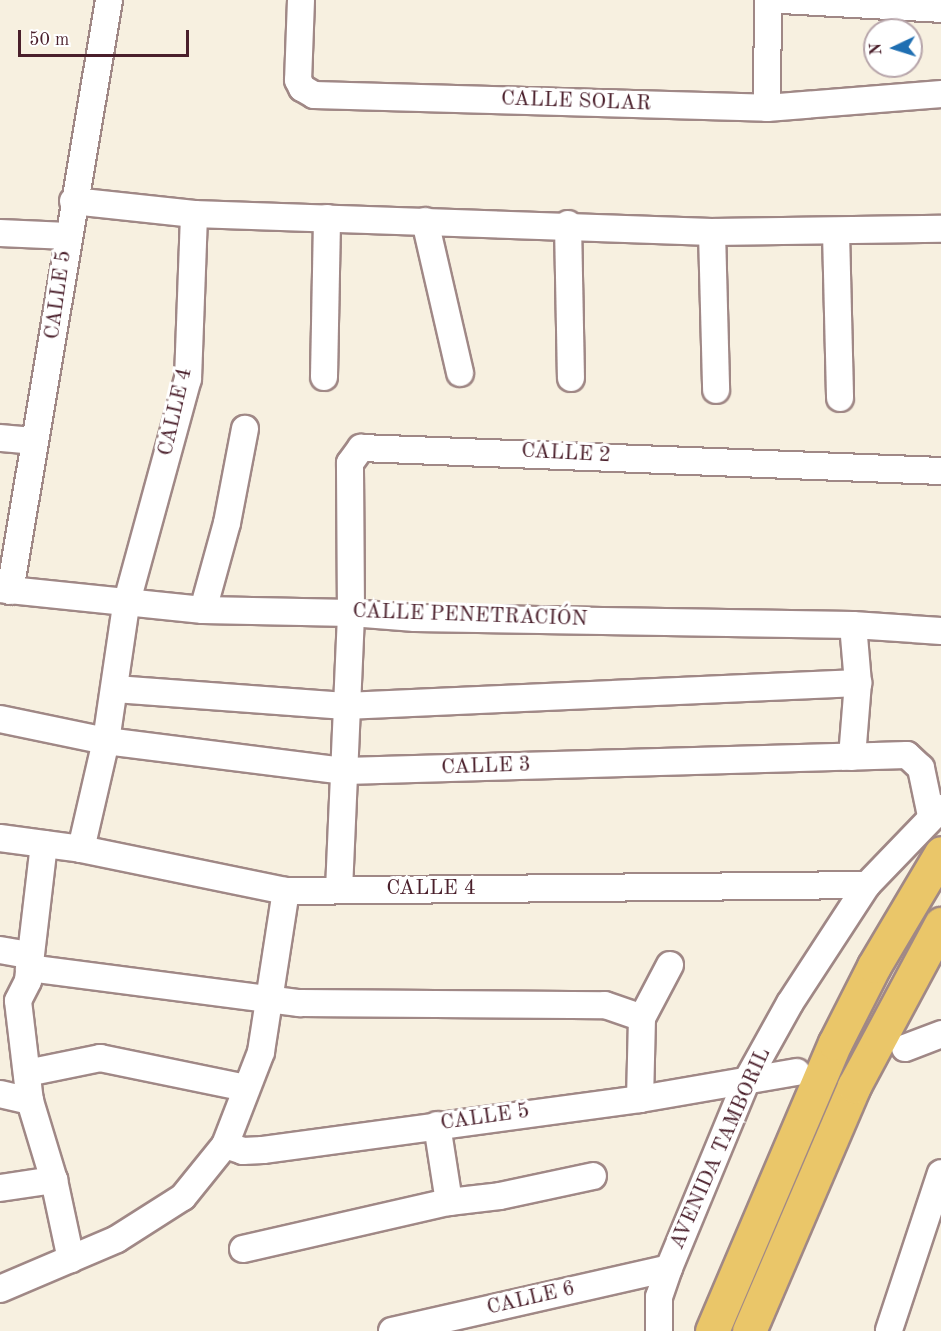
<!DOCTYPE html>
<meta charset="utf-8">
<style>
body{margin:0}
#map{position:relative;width:941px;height:1331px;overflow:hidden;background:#f7f0e0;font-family:"Old Standard TT",serif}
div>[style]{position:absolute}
.roads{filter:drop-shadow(2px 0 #a08886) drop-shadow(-2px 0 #a08886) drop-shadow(0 2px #a08886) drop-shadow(0 -2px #a08886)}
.street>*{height:26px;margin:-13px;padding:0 13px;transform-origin:13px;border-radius:13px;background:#fff}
.highway>*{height:33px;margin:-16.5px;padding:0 16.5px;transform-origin:16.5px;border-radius:16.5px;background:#eac669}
span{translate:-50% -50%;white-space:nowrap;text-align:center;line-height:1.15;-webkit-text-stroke:6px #fff;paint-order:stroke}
.street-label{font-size:21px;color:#4a1f2b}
.north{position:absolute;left:863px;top:18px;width:60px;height:60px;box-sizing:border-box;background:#fff;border:2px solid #b7a5aa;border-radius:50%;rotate:266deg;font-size:16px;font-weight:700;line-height:24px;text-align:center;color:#4a1f2b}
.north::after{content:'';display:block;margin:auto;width:21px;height:27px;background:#1f6fb2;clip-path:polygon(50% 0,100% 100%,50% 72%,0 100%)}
.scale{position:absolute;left:18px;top:30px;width:171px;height:27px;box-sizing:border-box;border:3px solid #4a1f2b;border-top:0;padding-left:8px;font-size:18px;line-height:21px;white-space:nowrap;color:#4a1f2b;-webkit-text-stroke:4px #fff;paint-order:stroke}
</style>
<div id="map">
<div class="roads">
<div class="street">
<div style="left:301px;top:0;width:80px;rotate:92.1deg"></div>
<div style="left:298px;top:80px;width:9px;rotate:63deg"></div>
<div style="left:302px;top:88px;width:14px;rotate:30deg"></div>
<div style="left:314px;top:95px;width:453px;rotate:1.6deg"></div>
<div style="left:767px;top:108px;width:175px;rotate:-4.6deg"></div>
<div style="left:782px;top:0;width:159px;rotate:3.2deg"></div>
<div style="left:767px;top:108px;width:108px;rotate:-89.5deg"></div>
<div style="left:73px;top:201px;width:122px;rotate:6.1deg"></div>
<div style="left:194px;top:214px;width:518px;rotate:1.99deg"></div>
<div style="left:712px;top:232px;width:229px;rotate:-0.8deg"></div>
<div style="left:425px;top:221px;width:156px;rotate:77deg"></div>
<div style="left:568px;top:224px;width:154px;rotate:88.9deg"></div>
<div style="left:712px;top:232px;width:158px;rotate:88.5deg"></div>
<div style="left:836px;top:232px;width:166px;rotate:88.6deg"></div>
<div style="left:0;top:233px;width:68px;rotate:2.5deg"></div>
<div style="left:324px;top:377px;width:159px;rotate:-88.9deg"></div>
<div style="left:0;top:438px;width:34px;rotate:5deg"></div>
<div style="left:0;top:589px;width:204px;rotate:5.9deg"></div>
<div style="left:203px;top:610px;width:148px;rotate:1.2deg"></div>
<div style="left:351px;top:613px;width:64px;rotate:4.5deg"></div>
<div style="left:415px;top:618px;width:438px;rotate:0.9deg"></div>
<div style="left:853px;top:625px;width:88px;rotate:3.9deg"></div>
<div style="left:10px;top:591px;width:599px;rotate:-80.49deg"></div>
<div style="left:203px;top:610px;width:90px;rotate:-74.6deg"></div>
<div style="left:227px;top:523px;width:96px;rotate:-79.2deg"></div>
<div style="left:115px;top:689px;width:231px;rotate:4.2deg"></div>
<div style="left:345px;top:706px;width:514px;rotate:-2.57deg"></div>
<div style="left:0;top:719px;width:108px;rotate:11.7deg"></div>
<div style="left:106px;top:741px;width:241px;rotate:7.2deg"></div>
<div style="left:345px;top:771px;width:562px;rotate:-1.63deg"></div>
<div style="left:907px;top:755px;width:19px;rotate:43deg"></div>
<div style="left:921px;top:768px;width:49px;rotate:78.2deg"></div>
<div style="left:852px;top:757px;width:74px;rotate:-85.4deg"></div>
<div style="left:858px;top:683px;width:58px;rotate:-94.9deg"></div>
<div style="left:0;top:838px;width:82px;rotate:7.7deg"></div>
<div style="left:81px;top:849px;width:209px;rotate:11.6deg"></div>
<div style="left:286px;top:891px;width:581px;rotate:-0.59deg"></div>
<div style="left:44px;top:844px;width:138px;rotate:96.7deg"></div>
<div style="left:28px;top:981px;width:22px;rotate:117deg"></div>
<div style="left:18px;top:1001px;width:101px;rotate:83.2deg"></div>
<div style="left:30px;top:1101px;width:83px;rotate:73.1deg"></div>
<div style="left:54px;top:1180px;width:81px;rotate:77.9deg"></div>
<div style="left:81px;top:849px;width:111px;rotate:-77deg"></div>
<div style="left:106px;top:741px;width:137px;rotate:-81.6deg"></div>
<div style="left:126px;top:605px;width:234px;rotate:-74.7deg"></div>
<div style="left:188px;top:379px;width:165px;rotate:-87.9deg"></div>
<div style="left:339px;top:890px;width:277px;rotate:-87.5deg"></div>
<div style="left:351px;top:613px;width:150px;rotate:-90.4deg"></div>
<div style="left:350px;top:463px;width:19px;rotate:-54deg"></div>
<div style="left:361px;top:448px;width:580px;rotate:2.27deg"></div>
<div style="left:0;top:950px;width:28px;rotate:10deg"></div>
<div style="left:29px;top:968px;width:273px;rotate:7.4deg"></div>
<div style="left:300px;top:1003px;width:305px;rotate:0.4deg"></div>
<div style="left:605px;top:1005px;width:39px;rotate:19deg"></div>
<div style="left:642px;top:1018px;width:81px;rotate:91.4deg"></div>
<div style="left:642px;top:1018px;width:60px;rotate:-62.2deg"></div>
<div style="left:905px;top:1048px;width:39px;rotate:-21deg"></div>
<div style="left:27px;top:1073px;width:75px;rotate:-11.6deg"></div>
<div style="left:100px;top:1058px;width:149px;rotate:11.6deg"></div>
<div style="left:0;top:1094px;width:31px;rotate:13deg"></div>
<div style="left:437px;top:1125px;width:78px;rotate:81.1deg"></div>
<div style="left:225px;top:1145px;width:19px;rotate:18deg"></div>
<div style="left:243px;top:1151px;width:20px;rotate:-3deg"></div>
<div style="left:263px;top:1150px;width:380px;rotate:-7.7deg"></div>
<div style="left:640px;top:1099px;width:159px;rotate:-9.8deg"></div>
<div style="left:0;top:1188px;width:55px;rotate:-8.4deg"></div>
<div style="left:243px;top:1249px;width:211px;rotate:-12.9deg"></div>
<div style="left:449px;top:1202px;width:51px;rotate:-6.7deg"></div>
<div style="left:500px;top:1196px;width:95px;rotate:-12.1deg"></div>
<div style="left:0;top:1289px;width:127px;rotate:-23.1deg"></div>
<div style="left:117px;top:1239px;width:78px;rotate:-32.5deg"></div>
<div style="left:183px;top:1197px;width:67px;rotate:-51.1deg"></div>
<div style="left:225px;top:1145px;width:100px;rotate:-68.8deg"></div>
<div style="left:261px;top:1052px;width:163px;rotate:-81.2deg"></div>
<div style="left:889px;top:1330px;width:165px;rotate:-71.7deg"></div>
<div style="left:392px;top:1331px;width:284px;rotate:-12.8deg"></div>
<div style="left:659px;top:1331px;width:34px;rotate:-90deg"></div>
<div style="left:659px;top:1297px;width:31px;rotate:-71deg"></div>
<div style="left:669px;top:1268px;width:201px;rotate:-67.5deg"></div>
<div style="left:746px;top:1082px;width:90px;rotate:-60.9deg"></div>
<div style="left:790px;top:1003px;width:141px;rotate:-56.9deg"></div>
<div style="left:867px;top:885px;width:107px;rotate:-46.1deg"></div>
</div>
<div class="highway">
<div style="left:712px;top:1331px;width:313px;rotate:-66.9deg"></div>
<div style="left:835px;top:1043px;width:86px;rotate:-63.1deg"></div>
<div style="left:874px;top:966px;width:131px;rotate:-59.3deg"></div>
<div style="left:749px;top:1331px;width:267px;rotate:-66.8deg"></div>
<div style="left:854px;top:1086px;width:184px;rotate:-61.8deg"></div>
</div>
</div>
<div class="street-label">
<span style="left:576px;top:102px;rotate:2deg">CALLE SOLAR</span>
<span style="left:59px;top:295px;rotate:-82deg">CALLE 5</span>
<span style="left:176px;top:412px;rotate:-77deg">CALLE 4</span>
<span style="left:566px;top:454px;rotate:3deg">CALLE 2</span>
<span style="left:470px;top:616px;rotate:2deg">CALLE PENETRACIÓN</span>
<span style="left:486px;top:767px;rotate:-2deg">CALLE 3</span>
<span style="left:431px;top:889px">CALLE 4</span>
<span style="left:485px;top:1118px;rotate:-8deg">CALLE 5</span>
<span style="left:721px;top:1149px;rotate:-66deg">AVENIDA TAMBORIL</span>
<span style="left:531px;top:1299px;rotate:-13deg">CALLE 6</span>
</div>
<div class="north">N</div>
<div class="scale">50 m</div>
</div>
